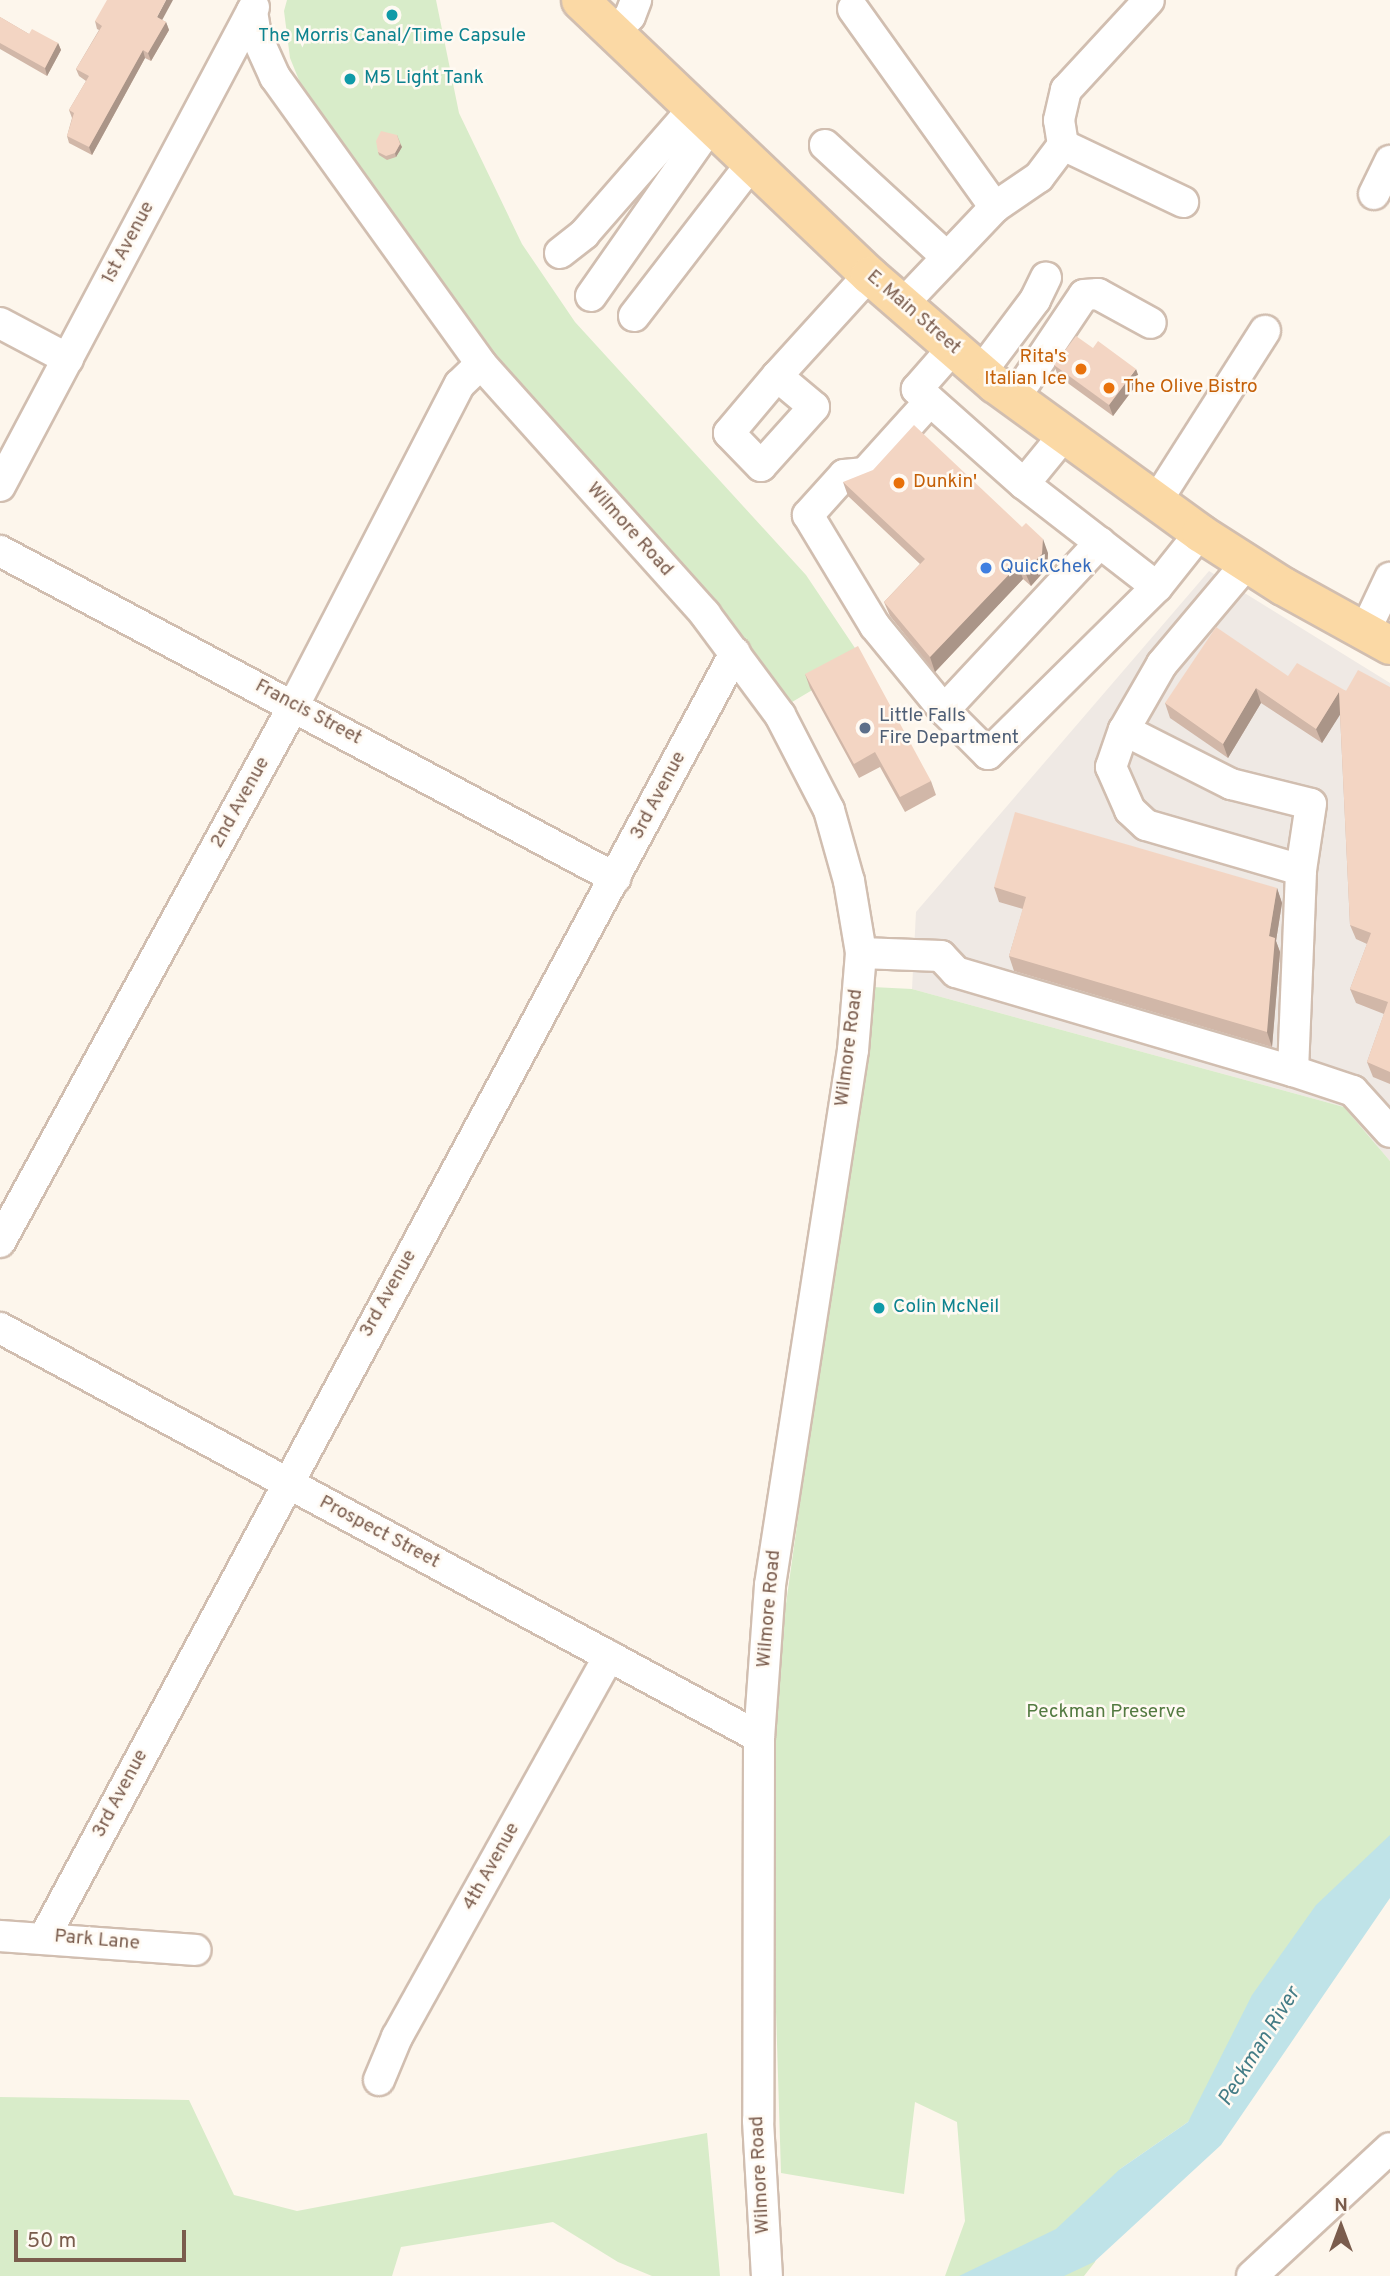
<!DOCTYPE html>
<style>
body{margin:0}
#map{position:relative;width:1390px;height:2276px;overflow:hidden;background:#fdf6ec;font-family:Overpass,sans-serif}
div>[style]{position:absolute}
.industrial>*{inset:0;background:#efe9e4}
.green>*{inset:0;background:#d8ecc9}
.water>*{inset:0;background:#bfe3e8}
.roads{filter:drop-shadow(2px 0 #d1beb0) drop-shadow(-2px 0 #d1beb0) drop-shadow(0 2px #d1beb0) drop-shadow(0 -2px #d1beb0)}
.minor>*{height:30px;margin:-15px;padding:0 15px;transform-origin:15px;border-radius:15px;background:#fff}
.major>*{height:37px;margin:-18.5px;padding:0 18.5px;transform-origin:18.5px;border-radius:18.5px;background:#fbd9a5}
.wall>*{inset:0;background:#d1b7a8}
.shaded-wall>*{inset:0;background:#aa9588}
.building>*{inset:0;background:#f3d5c3}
.dots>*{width:19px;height:19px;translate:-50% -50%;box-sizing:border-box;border:4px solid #fffaf3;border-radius:50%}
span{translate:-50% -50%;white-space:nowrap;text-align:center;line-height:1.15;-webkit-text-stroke:5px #fffaf3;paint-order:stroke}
.culture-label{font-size:19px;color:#0d838f}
.left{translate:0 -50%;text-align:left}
.street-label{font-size:19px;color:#7a5c4d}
.food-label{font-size:19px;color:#c56008}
.right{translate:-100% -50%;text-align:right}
.shop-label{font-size:19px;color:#366cbe}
.service-label{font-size:19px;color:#4e5e75}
.park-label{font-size:19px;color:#537a41}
.water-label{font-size:21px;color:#437c86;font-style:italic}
.north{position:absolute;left:1306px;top:2192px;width:70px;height:70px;-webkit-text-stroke:5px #fffaf3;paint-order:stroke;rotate:0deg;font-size:19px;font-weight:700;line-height:28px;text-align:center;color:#7a5c4d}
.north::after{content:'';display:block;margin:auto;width:24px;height:32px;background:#7a5c4d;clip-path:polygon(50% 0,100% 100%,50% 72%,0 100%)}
.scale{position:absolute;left:14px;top:2230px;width:172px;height:32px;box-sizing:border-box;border:4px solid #7a5c4d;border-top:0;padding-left:9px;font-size:21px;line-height:24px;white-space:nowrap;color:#7a5c4d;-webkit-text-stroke:5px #fffaf3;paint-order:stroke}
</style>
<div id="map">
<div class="industrial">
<div style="clip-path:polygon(1209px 571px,1390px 683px,1390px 1161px,1344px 1107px,912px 989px,916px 912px)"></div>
</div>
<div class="green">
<div style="clip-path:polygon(287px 0,436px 0,459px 113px,522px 244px,575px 322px,806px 575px,863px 660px,787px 705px,737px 631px,518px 385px,303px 90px,290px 58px,284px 11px)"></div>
<div style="clip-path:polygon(872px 987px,912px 989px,1344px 1107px,1390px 1161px,1390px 1839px,1188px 2122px,1120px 2169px,1095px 2262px,1084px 2276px,945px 2276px,965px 2221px,957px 2122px,915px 2102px,904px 2194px,781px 2173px,770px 1817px,785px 1611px)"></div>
<div style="clip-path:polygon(0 2097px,189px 2100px,234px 2195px,297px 2211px,707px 2133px,720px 2276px,652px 2276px,618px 2262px,553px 2222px,401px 2247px,392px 2276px,0 2276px)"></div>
</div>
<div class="water">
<div style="clip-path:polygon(1390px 1835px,1390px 1898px,1221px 2145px,1094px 2262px,1064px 2276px,959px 2276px,1056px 2229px,1120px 2169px,1188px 2122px,1252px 1995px,1316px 1905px)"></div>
</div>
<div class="roads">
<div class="minor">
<div style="left:853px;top:9px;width:244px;rotate:54.4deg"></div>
<div style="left:252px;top:11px;width:24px;rotate:81deg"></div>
<div style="left:256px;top:35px;width:46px;rotate:65.7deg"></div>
<div style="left:275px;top:77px;width:353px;rotate:54.3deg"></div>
<div style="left:481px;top:364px;width:336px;rotate:48.1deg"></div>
<div style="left:705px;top:614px;width:126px;rotate:53.4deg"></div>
<div style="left:780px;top:715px;width:107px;rotate:62.7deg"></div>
<div style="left:829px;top:810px;width:74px;rotate:74.3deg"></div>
<div style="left:849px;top:881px;width:73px;rotate:80.5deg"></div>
<div style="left:861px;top:953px;width:97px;rotate:94.7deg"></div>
<div style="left:853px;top:1050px;width:541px;rotate:98.82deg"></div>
<div style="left:770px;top:1585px;width:152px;rotate:94.1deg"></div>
<div style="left:759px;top:1737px;width:384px;rotate:90.1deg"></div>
<div style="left:758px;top:2121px;width:155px;rotate:86.7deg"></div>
<div style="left:614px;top:33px;width:23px;rotate:-47deg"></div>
<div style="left:630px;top:16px;width:17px;rotate:-69deg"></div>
<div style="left:825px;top:145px;width:166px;rotate:42.6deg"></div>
<div style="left:1063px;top:145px;width:133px;rotate:25.4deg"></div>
<div style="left:1374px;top:194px;width:37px;rotate:-64deg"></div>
<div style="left:560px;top:253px;width:31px;rotate:-38deg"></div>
<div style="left:584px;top:234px;width:166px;rotate:-48.9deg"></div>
<div style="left:591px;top:296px;width:208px;rotate:-55deg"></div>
<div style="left:902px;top:305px;width:135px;rotate:-46.5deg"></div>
<div style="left:995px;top:207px;width:53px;rotate:-34.3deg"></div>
<div style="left:1039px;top:177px;width:40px;rotate:-53deg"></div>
<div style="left:1063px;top:145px;width:25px;rotate:-99deg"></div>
<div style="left:1059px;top:120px;width:31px;rotate:-77deg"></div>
<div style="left:1066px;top:90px;width:122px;rotate:-47.3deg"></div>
<div style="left:634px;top:316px;width:192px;rotate:-52.4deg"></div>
<div style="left:0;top:323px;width:77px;rotate:27.9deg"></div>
<div style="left:953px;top:348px;width:55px;rotate:131.3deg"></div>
<div style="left:917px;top:389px;width:143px;rotate:41.6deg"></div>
<div style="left:981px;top:372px;width:90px;rotate:-53.1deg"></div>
<div style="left:1035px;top:300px;width:25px;rotate:-64deg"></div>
<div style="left:777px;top:376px;width:48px;rotate:40deg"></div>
<div style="left:814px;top:407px;width:79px;rotate:131.9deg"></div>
<div style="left:761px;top:466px;width:46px;rotate:-134.1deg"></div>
<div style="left:729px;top:433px;width:75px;rotate:-49.9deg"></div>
<div style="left:777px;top:376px;width:137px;rotate:-47.7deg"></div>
<div style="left:1014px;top:399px;width:125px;rotate:-56.1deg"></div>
<div style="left:1084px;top:295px;width:14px;rotate:-4deg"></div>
<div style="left:1098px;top:294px;width:60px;rotate:28.7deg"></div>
<div style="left:930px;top:401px;width:97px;rotate:132.1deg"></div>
<div style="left:865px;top:473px;width:21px;rotate:175deg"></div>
<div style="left:844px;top:475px;width:54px;rotate:132deg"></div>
<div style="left:808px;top:515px;width:130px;rotate:58.9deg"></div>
<div style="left:875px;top:626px;width:109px;rotate:50.6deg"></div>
<div style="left:944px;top:710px;width:62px;rotate:45deg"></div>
<div style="left:988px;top:754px;width:238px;rotate:-44.7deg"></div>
<div style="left:1064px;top:435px;width:63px;rotate:129.2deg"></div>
<div style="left:1024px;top:484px;width:168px;rotate:37.8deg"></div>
<div style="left:1157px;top:587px;width:69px;rotate:-51.5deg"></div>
<div style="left:0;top:486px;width:542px;rotate:-62.06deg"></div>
<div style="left:1156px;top:502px;width:203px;rotate:-57.5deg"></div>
<div style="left:0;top:551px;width:697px;rotate:28deg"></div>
<div style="left:1365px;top:631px;width:59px;rotate:-64.7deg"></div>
<div style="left:944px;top:710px;width:229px;rotate:-47deg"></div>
<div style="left:1124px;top:730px;width:120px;rotate:26.8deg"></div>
<div style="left:1231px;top:784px;width:82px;rotate:14deg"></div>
<div style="left:1311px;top:804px;width:67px;rotate:98.6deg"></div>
<div style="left:861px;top:953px;width:80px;rotate:2.1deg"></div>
<div style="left:941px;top:956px;width:22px;rotate:47deg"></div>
<div style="left:956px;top:972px;width:351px;rotate:16.4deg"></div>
<div style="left:1293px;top:1071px;width:201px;rotate:-87.7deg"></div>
<div style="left:1301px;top:870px;width:161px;rotate:-163.8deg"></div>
<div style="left:1146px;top:825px;width:22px;rotate:-137deg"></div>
<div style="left:1130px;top:810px;width:47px;rotate:-113.8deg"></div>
<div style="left:1111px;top:767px;width:39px;rotate:-71deg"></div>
<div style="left:1124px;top:730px;width:76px;rotate:-60.1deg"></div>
<div style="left:1162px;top:664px;width:132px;rotate:-49.9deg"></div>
<div style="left:1293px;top:1071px;width:63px;rotate:18.4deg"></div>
<div style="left:1353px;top:1091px;width:55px;rotate:47.9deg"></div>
<div style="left:0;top:1242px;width:612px;rotate:-61.3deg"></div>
<div style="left:294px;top:705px;width:361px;rotate:-62.7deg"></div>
<div style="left:460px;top:384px;width:29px;rotate:-44deg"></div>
<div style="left:0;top:1328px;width:862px;rotate:28.32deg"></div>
<div style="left:0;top:1936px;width:196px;rotate:4.1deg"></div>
<div style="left:45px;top:1936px;width:1457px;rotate:-61.73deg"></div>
<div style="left:379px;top:2080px;width:47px;rotate:-67.3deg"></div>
<div style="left:397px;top:2037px;width:436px;rotate:-60.9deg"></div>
<div style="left:1252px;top:2276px;width:188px;rotate:-42.8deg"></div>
</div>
<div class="major">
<div style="left:580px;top:0;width:399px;rotate:43.6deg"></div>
<div style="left:869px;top:275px;width:167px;rotate:40.9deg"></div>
<div style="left:995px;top:384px;width:253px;rotate:36deg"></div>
<div style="left:1200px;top:533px;width:98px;rotate:32.6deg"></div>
<div style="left:1283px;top:586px;width:122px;rotate:28.9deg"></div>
</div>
</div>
<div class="wall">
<div style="clip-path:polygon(0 17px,29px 34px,58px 43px,61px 50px,47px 76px,0 49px)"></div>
<div style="clip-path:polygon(162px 20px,166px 22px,169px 30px,151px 61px,145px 58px,92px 155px,69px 143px,67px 136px,72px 118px,69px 110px,86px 81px,79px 76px,76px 69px,99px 30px,97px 29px,95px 21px)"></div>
<div style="clip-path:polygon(397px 135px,402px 147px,396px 157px,387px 160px,379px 155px,378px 152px)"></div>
<div style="clip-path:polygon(1054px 365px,1140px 380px,1113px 416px,1058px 376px)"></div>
<div style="clip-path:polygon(843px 482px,1048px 553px,1047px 568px,1031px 586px,1023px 579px,935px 672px,890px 616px,884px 602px,920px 564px,848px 496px)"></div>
<div style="clip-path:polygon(805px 674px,931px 781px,936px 795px,905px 812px,880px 767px,859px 778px,810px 688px)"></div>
<div style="clip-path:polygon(1288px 676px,1346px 691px,1390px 687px,1390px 1084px,1373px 1077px,1367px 1062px,1384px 1014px,1356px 1003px,1350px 989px,1367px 944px,1356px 939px,1350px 925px,1340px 714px,1322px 743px,1261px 703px,1228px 758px,1170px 718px,1165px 703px)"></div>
<div style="clip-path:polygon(994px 887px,1277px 888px,1282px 903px,1276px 941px,1280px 952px,1272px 1047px,1014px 971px,1009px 956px,1023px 909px,999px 902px)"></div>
</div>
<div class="shaded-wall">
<div style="clip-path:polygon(166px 0,173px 0,160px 24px,157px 17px)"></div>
<div style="clip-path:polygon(166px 22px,169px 30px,151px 61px,148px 53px)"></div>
<div style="clip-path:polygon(58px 43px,61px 50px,47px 76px,45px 68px)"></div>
<div style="clip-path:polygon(143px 50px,145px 58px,92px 155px,89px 147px)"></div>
<div style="clip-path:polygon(400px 144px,402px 147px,396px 157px,395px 153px)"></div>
<div style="clip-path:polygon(1136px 369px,1140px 380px,1113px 416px,1109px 405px)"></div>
<div style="clip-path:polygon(1043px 539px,1048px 553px,1047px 568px,1031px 586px,1025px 572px)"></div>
<div style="clip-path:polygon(1018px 565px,1023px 579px,935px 672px,930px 657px)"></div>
<div style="clip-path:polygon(1256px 688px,1261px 703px,1228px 758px,1223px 744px)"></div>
<div style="clip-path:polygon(1339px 692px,1345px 707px,1322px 743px,1316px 729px)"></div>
<div style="clip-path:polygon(1277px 888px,1282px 903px,1276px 941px,1280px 952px,1272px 1047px,1267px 1032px,1269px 936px)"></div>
</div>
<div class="building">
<div style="clip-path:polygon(107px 0,166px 0,157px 17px,166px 22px,148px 53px,143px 50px,89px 147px,67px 136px,74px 113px,69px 110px,89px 76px,76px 69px,102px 26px,95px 21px)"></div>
<div style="clip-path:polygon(0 17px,29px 34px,32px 29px,58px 43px,45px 68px,0 43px)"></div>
<div style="clip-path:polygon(381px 131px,397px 135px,400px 144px,395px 153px,386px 156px,378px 152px,376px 141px)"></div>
<div style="clip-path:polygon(1076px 336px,1093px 348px,1098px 341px,1136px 369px,1109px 405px,1054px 365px)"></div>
<div style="clip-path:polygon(914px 425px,1022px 527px,1026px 523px,1043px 539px,1042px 554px,1025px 572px,1018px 565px,930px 657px,884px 602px,925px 559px,843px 482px,873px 470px)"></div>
<div style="clip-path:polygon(1216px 627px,1288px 676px,1297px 663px,1346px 691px,1358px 670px,1390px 687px,1390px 1072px,1367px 1062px,1388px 1002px,1350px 989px,1371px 933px,1350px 925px,1339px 692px,1316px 729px,1256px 688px,1223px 744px,1165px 703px)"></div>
<div style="clip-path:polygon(858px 646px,931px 781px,900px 797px,875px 752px,854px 764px,805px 674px)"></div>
<div style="clip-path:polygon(1015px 812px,1277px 888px,1269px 936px,1275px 938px,1267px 1032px,1009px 956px,1026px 897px,994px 887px)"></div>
</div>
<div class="dots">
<div style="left:392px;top:15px;background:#0f9aa8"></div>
<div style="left:350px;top:79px;background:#0f9aa8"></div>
<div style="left:1081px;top:369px;background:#e8710a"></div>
<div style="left:1109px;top:388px;background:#e8710a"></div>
<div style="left:899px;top:483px;background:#e8710a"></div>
<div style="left:986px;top:568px;background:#3f7fe0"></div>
<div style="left:865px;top:728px;background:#5c6f8a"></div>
<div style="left:879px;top:1308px;background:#0f9aa8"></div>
</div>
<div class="culture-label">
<span style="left:392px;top:37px">The Morris Canal/Time Capsule</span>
<span class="left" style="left:364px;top:79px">M5 Light Tank</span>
<span class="left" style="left:893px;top:1308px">Colin McNeil</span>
</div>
<div class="street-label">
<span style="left:129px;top:243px;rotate:-62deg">1st Avenue</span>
<span style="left:913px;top:313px;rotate:41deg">E. Main Street</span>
<span style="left:629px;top:530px;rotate:48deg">Wilmore Road</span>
<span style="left:308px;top:713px;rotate:28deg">Francis Street</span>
<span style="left:659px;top:796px;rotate:-62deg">3rd Avenue</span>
<span style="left:241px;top:803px;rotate:-61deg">2nd Avenue</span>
<span style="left:850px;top:1048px;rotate:-83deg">Wilmore Road</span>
<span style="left:389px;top:1294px;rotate:-61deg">3rd Avenue</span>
<span style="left:379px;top:1533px;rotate:28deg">Prospect Street</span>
<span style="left:770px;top:1609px;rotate:-85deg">Wilmore Road</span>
<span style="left:121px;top:1794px;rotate:-62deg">3rd Avenue</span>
<span style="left:492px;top:1867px;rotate:-61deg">4th Avenue</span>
<span style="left:97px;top:1941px;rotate:5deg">Park Lane</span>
<span style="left:761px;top:2175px;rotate:-93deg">Wilmore Road</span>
</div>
<div class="food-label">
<span class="right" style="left:1067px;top:369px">Rita's<br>Italian Ice</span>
<span class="left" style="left:1123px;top:388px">The Olive Bistro</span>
<span class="left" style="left:913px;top:483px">Dunkin'</span>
</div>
<div class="shop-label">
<span class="left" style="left:1000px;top:568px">QuickChek</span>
</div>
<div class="service-label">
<span class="left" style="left:879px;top:728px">Little Falls<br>Fire Department</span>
</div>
<div class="park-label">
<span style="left:1106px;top:1713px">Peckman Preserve</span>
</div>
<div class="water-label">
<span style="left:1260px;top:2047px;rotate:-58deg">Peckman River</span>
</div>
<div class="north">N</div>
<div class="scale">50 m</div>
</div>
